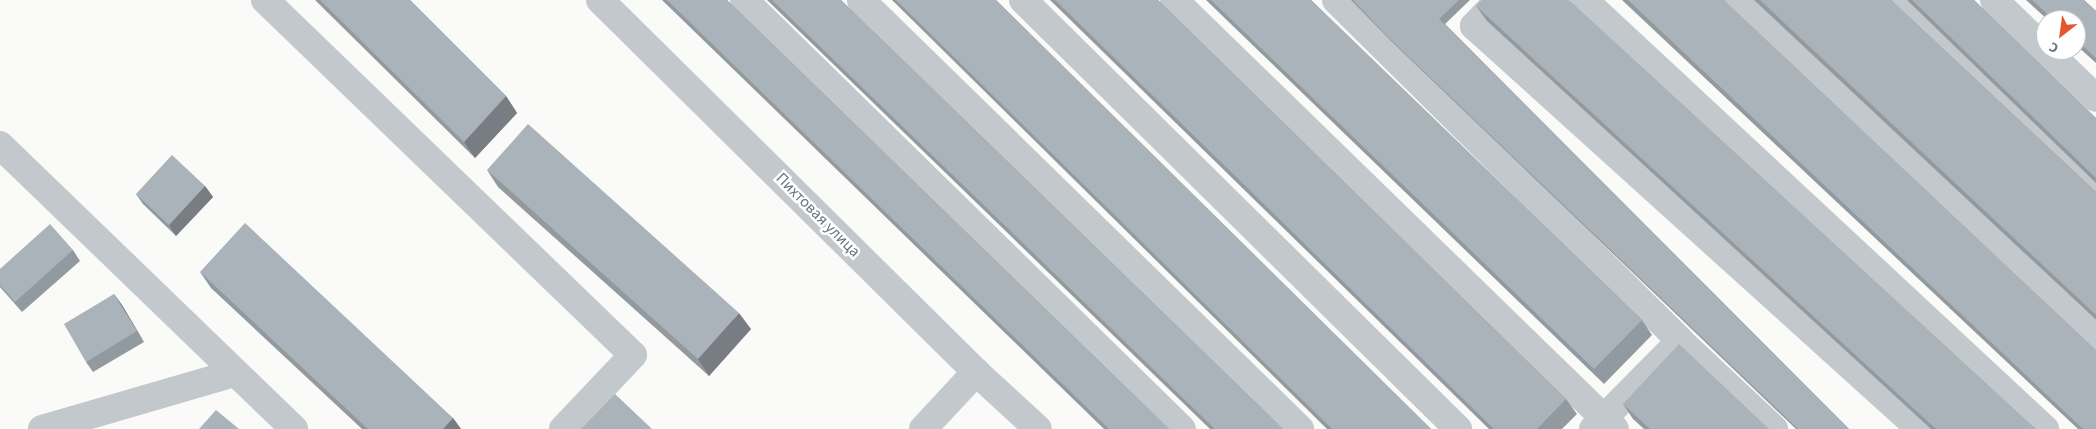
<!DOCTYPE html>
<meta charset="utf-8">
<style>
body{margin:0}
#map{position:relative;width:2096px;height:429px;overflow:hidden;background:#fafaf8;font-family:"Source Sans 3",sans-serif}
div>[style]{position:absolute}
.minor>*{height:28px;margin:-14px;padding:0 14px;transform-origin:14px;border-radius:14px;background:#c3c8cc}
.wall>*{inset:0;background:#929a9f}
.shaded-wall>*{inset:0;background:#777d82}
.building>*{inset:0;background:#aab3b9}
span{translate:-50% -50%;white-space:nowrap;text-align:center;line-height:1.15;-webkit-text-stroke:5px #fff;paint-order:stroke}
.street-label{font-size:16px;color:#657683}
.north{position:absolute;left:2036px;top:10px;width:50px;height:50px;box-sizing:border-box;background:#fff;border:1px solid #c1c8cd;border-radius:50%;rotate:210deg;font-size:14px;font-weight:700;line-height:20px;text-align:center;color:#657683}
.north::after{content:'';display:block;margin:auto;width:18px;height:22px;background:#e4572e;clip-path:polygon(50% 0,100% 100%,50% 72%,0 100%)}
</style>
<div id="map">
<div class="minor">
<div style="left:265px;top:0;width:511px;rotate:43.97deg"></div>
<div style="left:633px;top:355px;width:102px;rotate:133.4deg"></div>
<div style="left:600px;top:0;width:529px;rotate:44.69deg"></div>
<div style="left:976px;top:372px;width:84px;rotate:42.6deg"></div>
<div style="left:744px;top:0;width:613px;rotate:44.41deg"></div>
<div style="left:861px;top:0;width:614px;rotate:44.34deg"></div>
<div style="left:1023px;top:0;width:611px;rotate:44.6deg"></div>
<div style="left:1174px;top:0;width:615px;rotate:44.21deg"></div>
<div style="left:1336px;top:0;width:484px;rotate:44.7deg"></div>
<div style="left:1680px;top:341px;width:129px;rotate:43.1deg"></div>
<div style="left:1499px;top:0;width:36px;rotate:134deg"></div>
<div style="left:1474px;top:26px;width:601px;rotate:42.1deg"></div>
<div style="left:1584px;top:0;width:630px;rotate:42.94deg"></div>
<div style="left:1737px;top:0;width:494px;rotate:43.4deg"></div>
<div style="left:1894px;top:0;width:277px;rotate:43.1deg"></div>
<div style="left:1994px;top:0;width:141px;rotate:43.9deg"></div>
<div style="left:0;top:145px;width:409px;rotate:44deg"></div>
<div style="left:42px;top:429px;width:201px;rotate:-16.2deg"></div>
<div style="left:923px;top:429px;width:78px;rotate:-47.1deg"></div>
<div style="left:1593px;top:429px;width:124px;rotate:-45.3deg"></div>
</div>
<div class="wall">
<div style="clip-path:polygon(315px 0,410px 0,506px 96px,517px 113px,475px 158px)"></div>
<div style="clip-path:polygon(662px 0,727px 0,1169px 429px,1104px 429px)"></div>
<div style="clip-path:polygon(767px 0,841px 0,1283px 429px,1210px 429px)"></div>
<div style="clip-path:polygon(892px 0,996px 0,1431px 429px,1327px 429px)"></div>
<div style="clip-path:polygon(1050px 0,1158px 0,1566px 399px,1577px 414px,1562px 429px,1489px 429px)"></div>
<div style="clip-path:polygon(1206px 0,1311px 0,1642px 320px,1652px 335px,1604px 384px)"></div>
<div style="clip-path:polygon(1351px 0,1470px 0,1445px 24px,1849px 429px,1796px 429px,1391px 41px)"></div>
<div style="clip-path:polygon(1622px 0,1724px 0,2096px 429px,2078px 429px)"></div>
<div style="clip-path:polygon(1754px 0,1891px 0,2096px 192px,2096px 320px)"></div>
<div style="clip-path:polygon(1907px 0,1974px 0,2096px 118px,2096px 183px)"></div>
<div style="clip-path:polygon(2026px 0,2084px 0,2096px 11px,2096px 63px,2076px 45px,2076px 20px,2048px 20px)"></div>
<div style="clip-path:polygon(1476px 6px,2036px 429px,1931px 429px,1487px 21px)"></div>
<div style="clip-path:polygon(487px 170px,751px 329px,709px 376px,498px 187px)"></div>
<div style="clip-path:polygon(205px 186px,213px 197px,176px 236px,143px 204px,136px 194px)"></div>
<div style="clip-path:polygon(73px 250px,80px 261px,22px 312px,0 287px,0 269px)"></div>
<div style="clip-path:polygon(200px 272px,453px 418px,461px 429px,362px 429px,211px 288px)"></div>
<div style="clip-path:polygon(114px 294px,122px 305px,144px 342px,93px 372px,86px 362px)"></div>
<div style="clip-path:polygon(1623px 404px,1769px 429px,1644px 429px,1633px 419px)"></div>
</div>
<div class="shaded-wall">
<div style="clip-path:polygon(506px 96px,517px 113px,475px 158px,464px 142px)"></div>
<div style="clip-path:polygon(205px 186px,213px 197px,176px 236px,169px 225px)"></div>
<div style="clip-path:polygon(114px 294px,122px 305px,144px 342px,137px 331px)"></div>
<div style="clip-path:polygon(739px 313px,751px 329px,709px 376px,698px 359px)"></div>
<div style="clip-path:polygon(453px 418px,461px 429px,443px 429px)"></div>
</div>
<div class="building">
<div style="clip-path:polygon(320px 0,410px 0,506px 96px,464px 142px)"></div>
<div style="clip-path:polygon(667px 0,727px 0,1169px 429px,1109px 429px)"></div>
<div style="clip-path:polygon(772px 0,841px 0,1283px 429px,1215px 429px)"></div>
<div style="clip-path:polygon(896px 0,996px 0,1431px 429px,1332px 429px)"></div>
<div style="clip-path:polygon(1055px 0,1158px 0,1566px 399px,1537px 429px,1494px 429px)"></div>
<div style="clip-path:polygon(1211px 0,1311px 0,1642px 320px,1594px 369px)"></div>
<div style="clip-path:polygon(1353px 0,1459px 0,1439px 19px,1849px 429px,1798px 429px,1386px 35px)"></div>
<div style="clip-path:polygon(1482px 0,1569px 0,2036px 429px,1936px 429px,1476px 6px)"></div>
<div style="clip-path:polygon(1628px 0,1724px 0,2096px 350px,2096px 429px,2083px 429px)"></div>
<div style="clip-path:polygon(1760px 0,1891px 0,2096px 192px,2096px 315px)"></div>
<div style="clip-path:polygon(1912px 0,1974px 0,2096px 118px,2096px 178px)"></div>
<div style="clip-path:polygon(2032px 0,2084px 0,2096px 11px,2096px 58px,2076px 40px,2076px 20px,2054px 20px)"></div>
<div style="clip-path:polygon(528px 124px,739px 313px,698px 359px,487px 170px)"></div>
<div style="clip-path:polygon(172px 155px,205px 186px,169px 225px,136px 194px)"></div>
<div style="clip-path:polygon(245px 223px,453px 418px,443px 429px,368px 429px,200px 272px)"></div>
<div style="clip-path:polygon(50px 224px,73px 250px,15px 302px,0 285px,0 269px)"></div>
<div style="clip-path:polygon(114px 294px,137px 331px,86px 362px,64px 324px)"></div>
<div style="clip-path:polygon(1679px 344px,1769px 429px,1650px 429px,1623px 404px)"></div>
<div style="clip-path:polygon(615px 394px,652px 429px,581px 429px)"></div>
<div style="clip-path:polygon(216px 410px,239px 429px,199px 429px)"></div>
</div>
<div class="street-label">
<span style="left:818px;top:215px;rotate:45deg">Пихтовая улица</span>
</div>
<div class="north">С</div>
</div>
